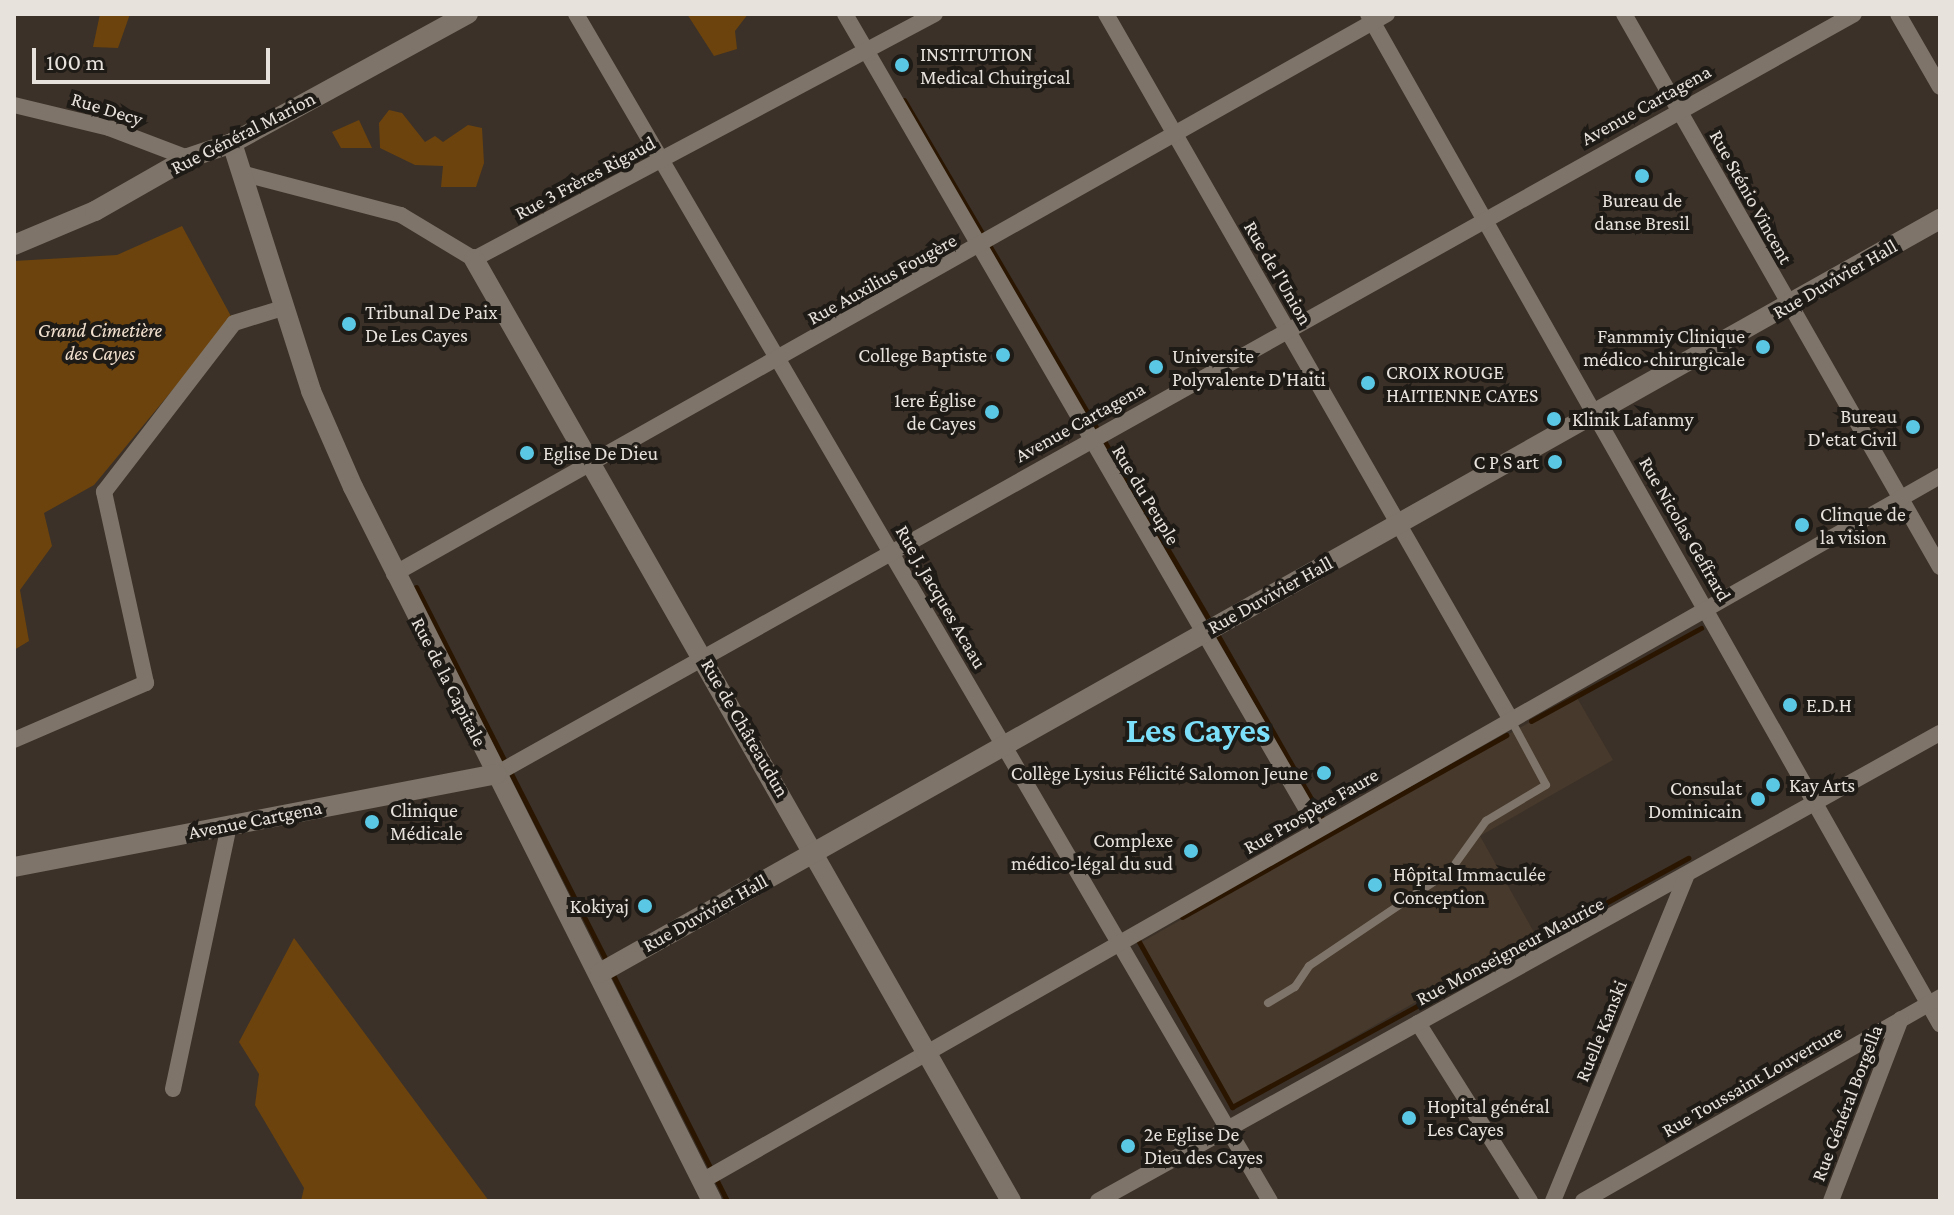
<!DOCTYPE html>
<meta charset="utf-8">
<style>
body{margin:0}
#map{position:relative;width:1954px;height:1215px;overflow:hidden;background:#3b3128;font-family:"Crimson Pro",serif}
div>[style]{position:absolute}
.built>*{inset:0;background:#47392b}
.green>*{inset:0;background:#6c430d}
.stream>*{height:5px;margin:-2.5px;padding:0 2.5px;transform-origin:2.5px;border-radius:2.5px;background:#2a1600}
.service>*{height:8px;margin:-4px;padding:0 4px;transform-origin:4px;border-radius:4px;background:#7e7469}
.minor>*{height:16px;margin:-8px;padding:0 8px;transform-origin:8px;border-radius:8px;background:#7e7469}
.tertiary>*{height:20px;margin:-10px;padding:0 10px;transform-origin:10px;border-radius:10px;background:#7e7469}
.dots>*{width:22px;height:22px;translate:-50% -50%;box-sizing:border-box;border:4px solid #1e1a16;border-radius:50%}
span{translate:-50% -50%;white-space:nowrap;text-align:center;line-height:1.15;-webkit-text-stroke:8px #1e1a16;paint-order:stroke}
.poi-label{font-size:20px;color:#e8e2dc}
.left{translate:0 -50%;text-align:left}
.right{translate:-100% -50%;text-align:right}
.street-label{font-size:20px;color:#e8e2dc}
.park-label{font-size:20px;color:#f2e1cf;font-style:italic}
.town-label{font-size:36px;color:#7cdffa;font-weight:700}
.frame{position:absolute;inset:0;border:16px solid #e8e2dc;pointer-events:none}
.scale{position:absolute;left:32px;top:48px;width:238px;height:36px;box-sizing:border-box;border:4px solid #e8e2dc;border-top:0;padding-left:10px;font-size:24px;line-height:28px;white-space:nowrap;color:#e8e2dc;-webkit-text-stroke:6px #1e1a16;paint-order:stroke}
</style>
<div id="map">
<div class="built">
<div style="clip-path:polygon(1576px 696px,1613px 760px,1480px 836px,1535px 934px,1233px 1106px,1140px 943px)"></div>
</div>
<div class="green">
<div style="clip-path:polygon(100px 14px,130px 14px,118px 48px,93px 47px)"></div>
<div style="clip-path:polygon(687px 14px,748px 14px,735px 31px,737px 49px,714px 56px)"></div>
<div style="clip-path:polygon(389px 110px,402px 113px,425px 142px,435px 136px,443px 142px,468px 125px,482px 128px,484px 163px,476px 187px,441px 187px,443px 166px,415px 165px,380px 148px,379px 123px)"></div>
<div style="clip-path:polygon(359px 120px,372px 148px,341px 148px,332px 132px)"></div>
<div style="clip-path:polygon(182px 226px,232px 318px,94px 485px,44px 513px,52px 546px,20px 590px,29px 641px,14px 650px,14px 261px,117px 255px)"></div>
<div style="clip-path:polygon(294px 938px,489px 1201px,301px 1201px,304px 1188px,255px 1105px,259px 1074px,239px 1042px)"></div>
</div>
<div class="stream">
<div style="left:904px;top:100px;width:606px;rotate:59.59deg"></div>
<div style="left:416px;top:587px;width:423px;rotate:63deg"></div>
<div style="left:1216px;top:632px;width:218px;rotate:60.3deg"></div>
<div style="left:1531px;top:721px;width:194px;rotate:-28.7deg"></div>
<div style="left:1182px;top:917px;width:372px;rotate:-29.3deg"></div>
<div style="left:1138px;top:940px;width:192px;rotate:60.6deg"></div>
<div style="left:1232px;top:1107px;width:520px;rotate:-28.64deg"></div>
<div style="left:612px;top:973px;width:255px;rotate:63.2deg"></div>
</div>
<div class="service">
<div style="left:1268px;top:1003px;width:31px;rotate:-31deg"></div>
<div style="left:1295px;top:987px;width:25px;rotate:-56deg"></div>
<div style="left:1309px;top:966px;width:170px;rotate:-34deg"></div>
<div style="left:1450px;top:871px;width:62px;rotate:-54.2deg"></div>
<div style="left:1486px;top:821px;width:70px;rotate:-31deg"></div>
<div style="left:1546px;top:785px;width:74px;rotate:-118.3deg"></div>
</div>
<div class="minor">
<div style="left:576px;top:14px;width:1375px;rotate:59.69deg"></div>
<div style="left:845px;top:14px;width:942px;rotate:59.87deg"></div>
<div style="left:1106px;top:14px;width:814px;rotate:60.16deg"></div>
<div style="left:1368px;top:14px;width:1161px;rotate:60.48deg"></div>
<div style="left:1624px;top:14px;width:637px;rotate:60.26deg"></div>
<div style="left:1898px;top:14px;width:84px;rotate:60.1deg"></div>
<div style="left:14px;top:105px;width:98px;rotate:13.6deg"></div>
<div style="left:109px;top:128px;width:85px;rotate:20.8deg"></div>
<div style="left:241px;top:173px;width:165px;rotate:14.7deg"></div>
<div style="left:401px;top:215px;width:85px;rotate:31.1deg"></div>
<div style="left:474px;top:259px;width:522px;rotate:-27.99deg"></div>
<div style="left:394px;top:574px;width:1140px;rotate:-29.42deg"></div>
<div style="left:14px;top:740px;width:144px;rotate:-23.4deg"></div>
<div style="left:146px;top:683px;width:196px;rotate:-102.4deg"></div>
<div style="left:104px;top:492px;width:213px;rotate:-52.4deg"></div>
<div style="left:234px;top:323px;width:54px;rotate:-17.1deg"></div>
<div style="left:496px;top:774px;width:1556px;rotate:-29.23deg"></div>
<div style="left:1418px;top:1023px;width:210px;rotate:57.8deg"></div>
<div style="left:173px;top:1089px;width:270px;rotate:-78deg"></div>
<div style="left:702px;top:1181px;width:1425px;rotate:-29.66deg"></div>
<div style="left:1098px;top:1201px;width:963px;rotate:-29.07deg"></div>
<div style="left:1553px;top:1201px;width:350px;rotate:-67.7deg"></div>
<div style="left:1583px;top:1201px;width:411px;rotate:-29.7deg"></div>
<div style="left:1831px;top:1201px;width:195px;rotate:-69deg"></div>
</div>
<div class="tertiary">
<div style="left:232px;top:143px;width:260px;rotate:72.3deg"></div>
<div style="left:311px;top:391px;width:105px;rotate:66.4deg"></div>
<div style="left:353px;top:487px;width:799px;rotate:63.31deg"></div>
<div style="left:14px;top:245px;width:88px;rotate:-22.8deg"></div>
<div style="left:95px;top:211px;width:107px;rotate:-29.7deg"></div>
<div style="left:188px;top:158px;width:46px;rotate:-18.8deg"></div>
<div style="left:232px;top:143px;width:269px;rotate:-28.7deg"></div>
<div style="left:474px;top:259px;width:1084px;rotate:60.31deg"></div>
<div style="left:14px;top:867px;width:491px;rotate:-10.9deg"></div>
<div style="left:600px;top:973px;width:1538px;rotate:-29.37deg"></div>
</div>
<div class="dots">
<div style="left:902px;top:65px;background:#5ac8e5"></div>
<div style="left:1642px;top:176px;background:#5ac8e5"></div>
<div style="left:349px;top:324px;background:#5ac8e5"></div>
<div style="left:1763px;top:347px;background:#5ac8e5"></div>
<div style="left:1003px;top:355px;background:#5ac8e5"></div>
<div style="left:1156px;top:367px;background:#5ac8e5"></div>
<div style="left:1368px;top:383px;background:#5ac8e5"></div>
<div style="left:992px;top:412px;background:#5ac8e5"></div>
<div style="left:1554px;top:419px;background:#5ac8e5"></div>
<div style="left:1913px;top:427px;background:#5ac8e5"></div>
<div style="left:527px;top:453px;background:#5ac8e5"></div>
<div style="left:1555px;top:462px;background:#5ac8e5"></div>
<div style="left:1802px;top:525px;background:#5ac8e5"></div>
<div style="left:1790px;top:705px;background:#5ac8e5"></div>
<div style="left:1324px;top:773px;background:#5ac8e5"></div>
<div style="left:1773px;top:785px;background:#5ac8e5"></div>
<div style="left:1758px;top:799px;background:#5ac8e5"></div>
<div style="left:372px;top:822px;background:#5ac8e5"></div>
<div style="left:1191px;top:851px;background:#5ac8e5"></div>
<div style="left:1375px;top:885px;background:#5ac8e5"></div>
<div style="left:645px;top:906px;background:#5ac8e5"></div>
<div style="left:1409px;top:1118px;background:#5ac8e5"></div>
<div style="left:1128px;top:1146px;background:#5ac8e5"></div>
</div>
<div class="poi-label">
<span class="left" style="left:920px;top:66px">INSTITUTION<br>Medical Chuirgical</span>
<span style="left:1642px;top:212px">Bureau de<br>danse Bresil</span>
<span class="left" style="left:365px;top:324px">Tribunal De Paix<br>De Les Cayes</span>
<span class="right" style="left:1745px;top:348px">Fanmmiy Clinique<br>médico-chirurgicale</span>
<span class="right" style="left:987px;top:355px">College Baptiste</span>
<span class="left" style="left:1172px;top:368px">Universite<br>Polyvalente D'Haiti</span>
<span class="left" style="left:1386px;top:384px">CROIX ROUGE<br>HAITIENNE CAYES</span>
<span class="right" style="left:976px;top:412px">1ere Église<br>de Cayes</span>
<span class="right" style="left:1897px;top:428px">Bureau<br>D'etat Civil</span>
<span class="left" style="left:1572px;top:419px">Klinik Lafanmy</span>
<span class="left" style="left:543px;top:453px">Eglise De Dieu</span>
<span class="right" style="left:1539px;top:462px">C P S art</span>
<span class="left" style="left:1820px;top:526px">Clinque de<br>la vision</span>
<span class="left" style="left:1806px;top:705px">E.D.H</span>
<span class="right" style="left:1308px;top:773px">Collège Lysius Félicité Salomon Jeune</span>
<span class="left" style="left:1789px;top:785px">Kay Arts</span>
<span class="right" style="left:1742px;top:800px">Consulat<br>Dominicain</span>
<span class="left" style="left:390px;top:822px">Clinique<br>Médicale</span>
<span class="right" style="left:1173px;top:852px">Complexe<br>médico-légal du sud</span>
<span class="left" style="left:1393px;top:886px">Hôpital Immaculée<br>Conception</span>
<span class="right" style="left:629px;top:906px">Kokiyaj</span>
<span class="left" style="left:1427px;top:1118px">Hopital général<br>Les Cayes</span>
<span class="left" style="left:1144px;top:1146px">2e Eglise De<br>Dieu des Cayes</span>
</div>
<div class="street-label">
<span style="left:1646px;top:105px;rotate:-29deg">Avenue Cartagena</span>
<span style="left:107px;top:109px;rotate:17deg">Rue Decy</span>
<span style="left:243px;top:133px;rotate:-27deg">Rue Général Marion</span>
<span style="left:585px;top:178px;rotate:-28deg">Rue 3 Frères Rigaud</span>
<span style="left:1751px;top:197px;rotate:61deg">Rue Sténio Vincent</span>
<span style="left:1278px;top:273px;rotate:60deg">Rue de l'Union</span>
<span style="left:882px;top:279px;rotate:-29deg">Rue Auxilius Fougère</span>
<span style="left:1835px;top:279px;rotate:-30deg">Rue Duvivier Hall</span>
<span style="left:1080px;top:422px;rotate:-29deg">Avenue Cartagena</span>
<span style="left:1146px;top:495px;rotate:59deg">Rue du Peuple</span>
<span style="left:1685px;top:529px;rotate:60deg">Rue Nicolas Geffrard</span>
<span style="left:1270px;top:595px;rotate:-29deg">Rue Duvivier Hall</span>
<span style="left:941px;top:597px;rotate:60deg">Rue J. Jacques Acaau</span>
<span style="left:449px;top:682px;rotate:63deg">Rue de la Capitale</span>
<span style="left:745px;top:728px;rotate:60deg">Rue de Châteaudun</span>
<span style="left:1311px;top:811px;rotate:-30deg">Rue Prospère Faure</span>
<span style="left:255px;top:820px;rotate:-11deg">Avenue Cartgena</span>
<span style="left:705px;top:913px;rotate:-29deg">Rue Duvivier Hall</span>
<span style="left:1510px;top:951px;rotate:-28deg">Rue Monseigneur Maurice</span>
<span style="left:1601px;top:1031px;rotate:-68deg">Ruelle Kanski</span>
<span style="left:1752px;top:1081px;rotate:-30deg">Rue Toussaint Louverture</span>
<span style="left:1847px;top:1103px;rotate:-69deg">Rue Général Borgella</span>
</div>
<div class="park-label">
<span style="left:100px;top:342px">Grand Cimetière<br>des Cayes</span>
</div>
<div class="town-label">
<span style="left:1198px;top:731px">Les Cayes</span>
</div>
<div class="frame"></div>
<div class="scale">100 m</div>
</div>
